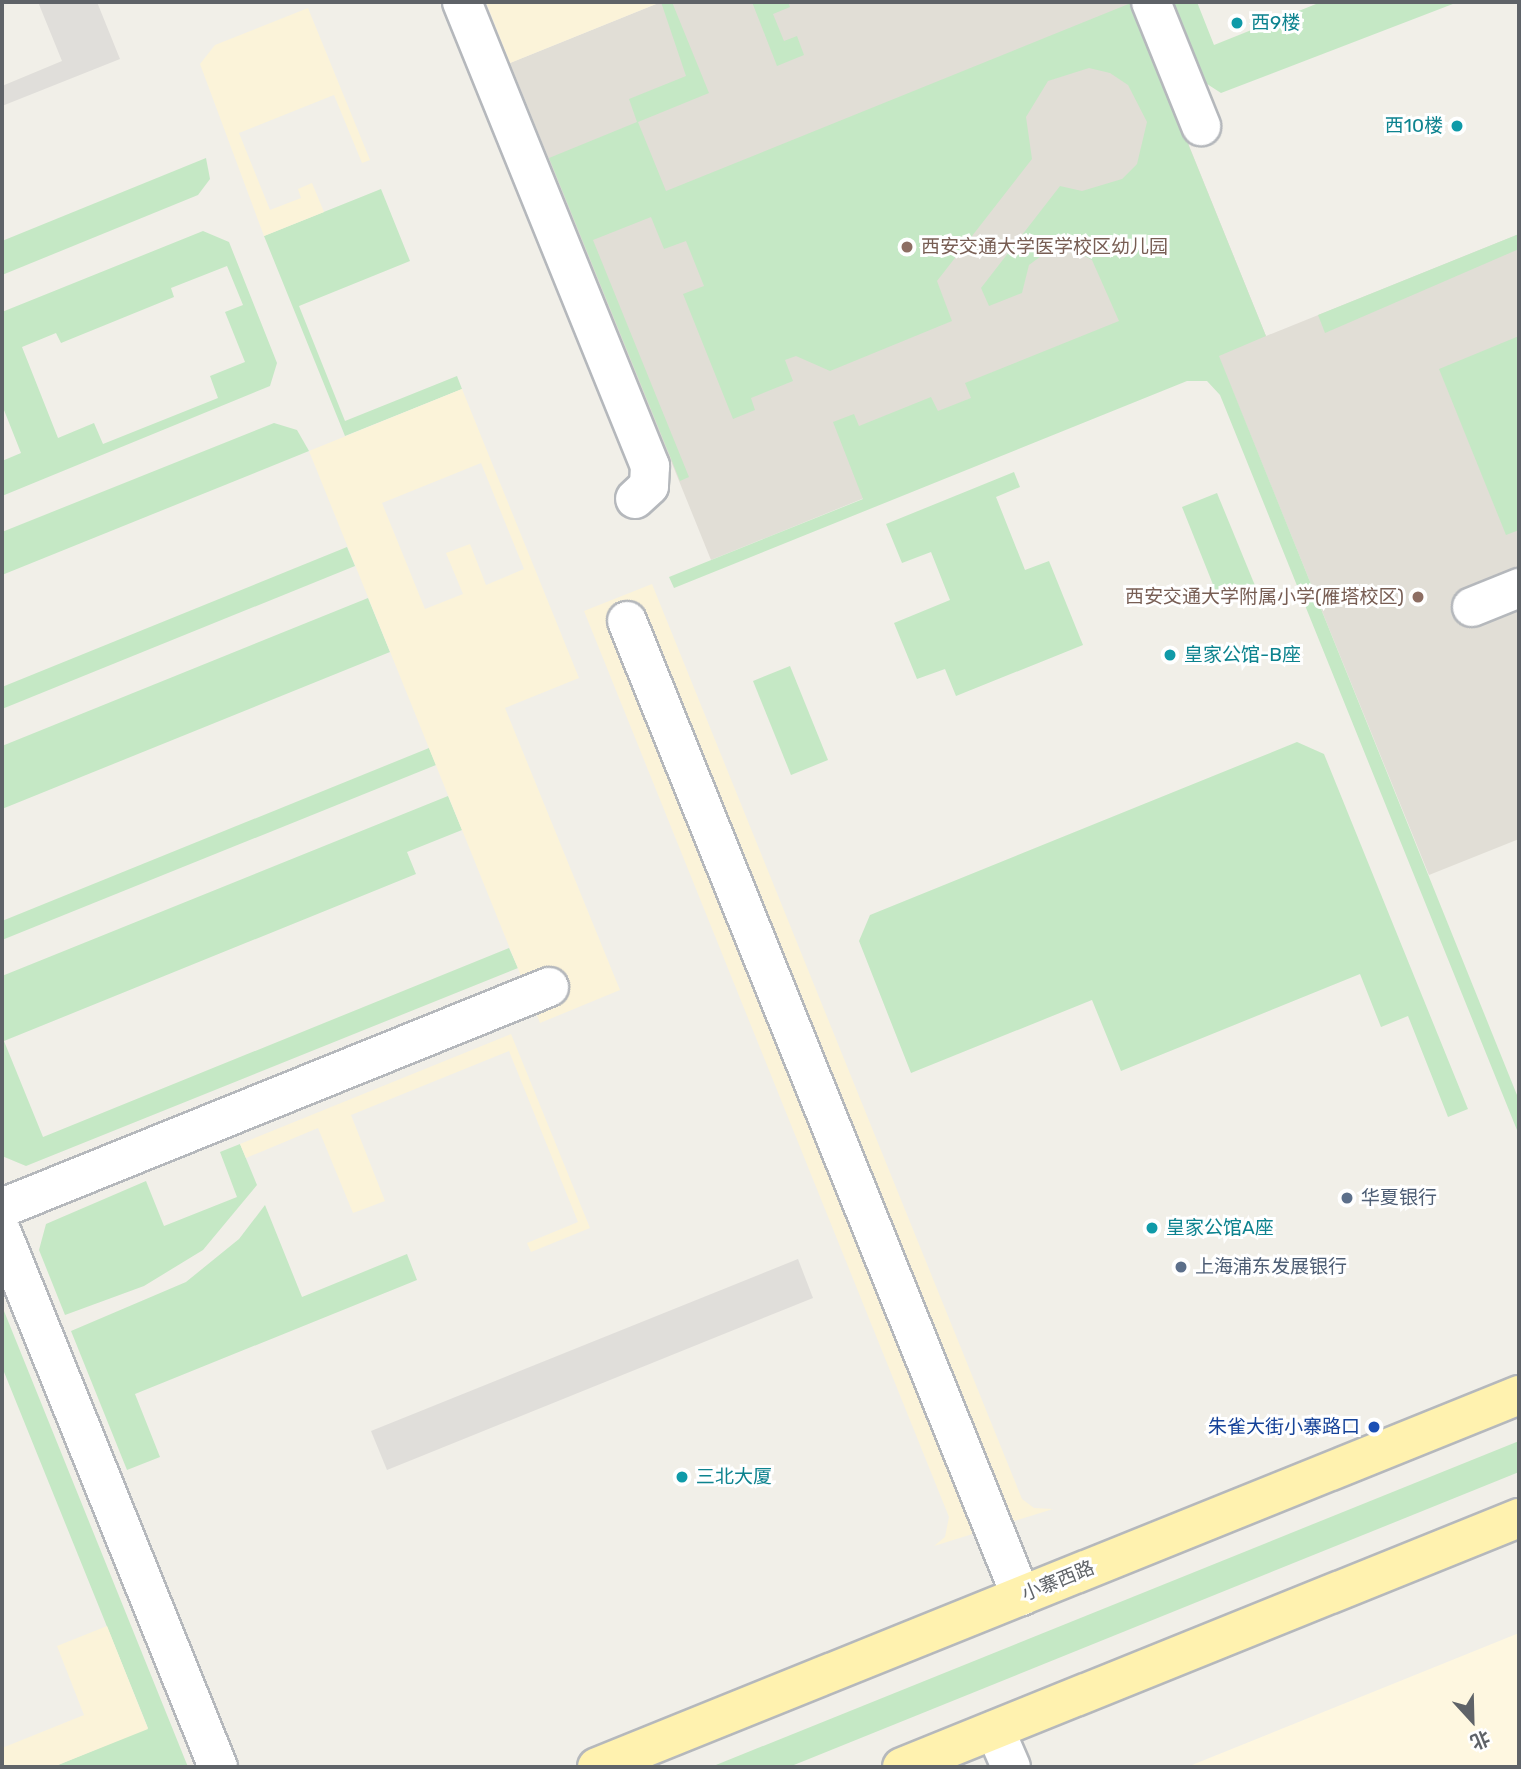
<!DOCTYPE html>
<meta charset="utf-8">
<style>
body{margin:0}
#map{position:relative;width:1521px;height:1769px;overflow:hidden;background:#f1efe8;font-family:Rubik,"Noto Sans SC",sans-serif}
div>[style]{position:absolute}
.commercial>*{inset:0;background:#fef7e0}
.industrial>*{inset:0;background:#e0deda}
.education>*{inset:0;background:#e1ded6}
.green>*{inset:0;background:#c5e8c5}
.sand>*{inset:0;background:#fbf3d9}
.roads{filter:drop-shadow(2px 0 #b5b8bc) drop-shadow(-2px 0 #b5b8bc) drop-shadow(0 2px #b5b8bc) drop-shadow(0 -2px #b5b8bc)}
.street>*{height:38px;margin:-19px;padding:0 19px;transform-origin:19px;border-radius:19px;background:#fff}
.primary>*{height:38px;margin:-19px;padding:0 19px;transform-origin:19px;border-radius:19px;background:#fff2af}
.dots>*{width:19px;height:19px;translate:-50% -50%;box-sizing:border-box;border:4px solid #fff;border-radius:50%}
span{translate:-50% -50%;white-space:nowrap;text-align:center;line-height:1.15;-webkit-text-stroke:6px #fff;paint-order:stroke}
.culture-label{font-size:19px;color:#0d838f}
.left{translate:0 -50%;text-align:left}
.right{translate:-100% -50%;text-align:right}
.education-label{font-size:19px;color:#785e54}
.service-label{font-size:19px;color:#4e5e75}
.transit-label{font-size:19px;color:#164399}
.street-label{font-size:19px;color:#5f6368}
.frame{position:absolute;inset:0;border:4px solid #5f6368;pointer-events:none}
.north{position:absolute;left:1437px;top:1685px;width:70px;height:70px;-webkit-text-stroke:5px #fff;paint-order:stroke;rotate:158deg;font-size:19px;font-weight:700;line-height:28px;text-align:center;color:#5f6368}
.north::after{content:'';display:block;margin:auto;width:24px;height:32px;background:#5f6368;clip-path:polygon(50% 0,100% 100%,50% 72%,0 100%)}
</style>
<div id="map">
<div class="commercial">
<div style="clip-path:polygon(1519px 1633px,1519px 1767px,1187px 1767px)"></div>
</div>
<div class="industrial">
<div style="clip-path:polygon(38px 2px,97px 2px,120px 59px,2px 106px,2px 86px,62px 61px)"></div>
<div style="clip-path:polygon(798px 1259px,813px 1298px,387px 1470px,371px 1431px)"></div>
</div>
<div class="education">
<div style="clip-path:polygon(661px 2px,1131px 2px,1266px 336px,1519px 234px,1519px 839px,1429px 875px,1218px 355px,711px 560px,510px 63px)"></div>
</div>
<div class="green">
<div style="clip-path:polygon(661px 2px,672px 2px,709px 93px,638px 122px,666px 191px,1131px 3px,1266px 336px,1219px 356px,1519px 1100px,1519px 1135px,1220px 395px,1207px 381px,1187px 381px,674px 588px,669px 577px,863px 499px,833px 422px,854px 414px,859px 426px,931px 397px,938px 411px,971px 398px,965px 383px,1119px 321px,1092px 260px,1067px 247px,1052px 248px,1029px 265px,1022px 293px,989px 306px,981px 288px,1060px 186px,1082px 191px,1122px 179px,1137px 164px,1147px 122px,1128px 85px,1110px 73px,1089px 68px,1048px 81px,1026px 117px,1032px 159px,937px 281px,952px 321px,830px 371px,796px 356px,785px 360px,793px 381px,751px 398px,755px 410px,733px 419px,683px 294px,704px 286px,686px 241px,664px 249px,651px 217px,593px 240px,689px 477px,680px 481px,549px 158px,637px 122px,629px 99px,686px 76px)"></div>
<div style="clip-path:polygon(752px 2px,788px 2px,790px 7px,773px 14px,784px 41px,797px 36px,804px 55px,777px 66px)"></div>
<div style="clip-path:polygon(1171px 2px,1197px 2px,1214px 45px,1321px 2px,1458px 2px,1221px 93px,1204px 82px)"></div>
<div style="clip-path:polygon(206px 158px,210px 179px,198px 195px,2px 275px,2px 241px)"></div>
<div style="clip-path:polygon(381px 189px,410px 261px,299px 306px,345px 421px,457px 376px,462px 389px,345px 436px,264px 236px)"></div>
<div style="clip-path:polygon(evenodd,203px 231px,229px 242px,277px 363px,270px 386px,2px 496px,2px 461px,21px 453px,2px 405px,2px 312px,203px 231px,227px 266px,243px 305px,225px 312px,245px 362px,210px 376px,218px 398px,103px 444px,94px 423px,58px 438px,22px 347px,56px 333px,61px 343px,174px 297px,171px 288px,227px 266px)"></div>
<div style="clip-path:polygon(1519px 234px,1519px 249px,1325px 333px,1318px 315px)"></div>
<div style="clip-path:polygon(1519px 336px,1519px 530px,1506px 535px,1439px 369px)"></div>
<div style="clip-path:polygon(274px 423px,297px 430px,309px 451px,2px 575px,2px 532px)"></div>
<div style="clip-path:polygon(1014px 472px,1020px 487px,996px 497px,1025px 570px,1049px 561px,1083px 645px,956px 696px,945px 669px,917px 679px,894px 623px,950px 600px,931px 552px,902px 563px,886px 524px)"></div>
<div style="clip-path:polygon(1217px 493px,1256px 588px,1220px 602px,1182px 507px)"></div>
<div style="clip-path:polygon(347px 547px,355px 566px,2px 709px,2px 687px)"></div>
<div style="clip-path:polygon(368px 598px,390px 652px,2px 809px,2px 746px)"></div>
<div style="clip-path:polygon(790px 666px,828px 760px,791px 775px,753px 681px)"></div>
<div style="clip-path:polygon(1297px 742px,1324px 754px,1468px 1109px,1448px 1117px,1408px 1016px,1381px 1027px,1360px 974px,1121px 1071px,1092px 1000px,911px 1073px,859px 941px,870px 915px)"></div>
<div style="clip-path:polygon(429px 748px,436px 765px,2px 940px,2px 921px)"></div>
<div style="clip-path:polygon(448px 796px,462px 830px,407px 852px,416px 874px,4px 1041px,43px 1137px,509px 948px,518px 968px,26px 1166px,2px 1156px,2px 976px)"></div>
<div style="clip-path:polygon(240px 1144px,257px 1185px,203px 1250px,144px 1286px,65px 1315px,39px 1250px,46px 1224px,146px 1181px,164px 1226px,237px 1197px,220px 1152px)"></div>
<div style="clip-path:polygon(265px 1205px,302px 1297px,407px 1254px,417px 1280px,135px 1394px,160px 1457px,127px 1470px,71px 1331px,186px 1282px,239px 1239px)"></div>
<div style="clip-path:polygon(2px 1306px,188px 1767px,53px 1767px,148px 1728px,2px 1367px)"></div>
<div style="clip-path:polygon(1519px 1441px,1519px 1472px,789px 1767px,711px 1767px)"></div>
</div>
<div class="sand">
<div style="clip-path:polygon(486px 2px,661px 2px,510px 63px)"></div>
<div style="clip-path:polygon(308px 8px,370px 160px,362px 163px,334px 95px,239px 133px,270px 210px,301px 198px,298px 189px,312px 183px,324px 212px,264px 236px,200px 64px,215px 45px)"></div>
<div style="clip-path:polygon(evenodd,462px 389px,579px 678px,505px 708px,620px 990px,540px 1023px,309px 451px,462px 389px,481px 463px,524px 569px,486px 585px,470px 544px,446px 553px,463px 594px,425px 609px,382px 503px,481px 463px)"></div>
<div style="clip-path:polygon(652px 584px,1022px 1499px,1034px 1508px,1053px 1509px,934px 1546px,945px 1537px,949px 1517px,584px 611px)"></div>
<div style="clip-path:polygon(511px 1034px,590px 1228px,531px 1252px,527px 1243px,578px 1222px,509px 1051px,351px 1115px,385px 1201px,353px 1213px,318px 1128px,246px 1158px,240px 1144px)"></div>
<div style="clip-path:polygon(107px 1626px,148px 1729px,53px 1767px,2px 1767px,2px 1748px,84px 1715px,57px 1646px)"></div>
</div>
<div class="roads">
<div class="street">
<div style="left:462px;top:2px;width:501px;rotate:67.94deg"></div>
<div style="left:650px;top:466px;width:20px;rotate:93deg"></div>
<div style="left:649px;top:486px;width:19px;rotate:137deg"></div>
<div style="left:1151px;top:2px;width:134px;rotate:68deg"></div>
<div style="left:1472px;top:607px;width:51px;rotate:-22deg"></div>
<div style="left:627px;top:621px;width:1052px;rotate:68deg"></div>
<div style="left:2px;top:1208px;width:590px;rotate:-22deg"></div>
<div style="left:2px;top:1233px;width:576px;rotate:67.98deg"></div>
<div style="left:995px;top:1730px;width:40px;rotate:66.6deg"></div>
</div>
<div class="primary">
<div style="left:597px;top:1767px;width:994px;rotate:-21.97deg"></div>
<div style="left:902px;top:1767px;width:665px;rotate:-21.98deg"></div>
</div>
</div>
<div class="dots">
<div style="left:1237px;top:23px;background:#0f9aa8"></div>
<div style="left:1457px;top:126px;background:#0f9aa8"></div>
<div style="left:907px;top:247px;background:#8d6e63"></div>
<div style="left:1418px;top:597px;background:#8d6e63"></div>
<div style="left:1170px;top:655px;background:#0f9aa8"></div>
<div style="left:1347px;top:1198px;background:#5c6f8a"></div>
<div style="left:1152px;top:1228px;background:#0f9aa8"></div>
<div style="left:1181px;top:1267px;background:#5c6f8a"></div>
<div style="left:1374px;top:1427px;background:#1a4fb4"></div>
<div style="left:682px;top:1477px;background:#0f9aa8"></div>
</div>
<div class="culture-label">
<span class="left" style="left:1251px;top:23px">西9楼</span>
<span class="right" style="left:1443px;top:126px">西10楼</span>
<span class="left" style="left:1184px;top:655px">皇家公馆-B座</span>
<span class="left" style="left:1166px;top:1228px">皇家公馆A座</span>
<span class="left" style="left:696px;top:1477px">三北大厦</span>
</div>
<div class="education-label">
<span class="left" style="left:921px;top:247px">西安交通大学医学校区幼儿园</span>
<span class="right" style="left:1404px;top:597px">西安交通大学附属小学(雁塔校区)</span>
</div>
<div class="service-label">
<span class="left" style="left:1361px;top:1198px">华夏银行</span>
<span class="left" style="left:1195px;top:1267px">上海浦东发展银行</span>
</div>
<div class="transit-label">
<span class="right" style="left:1360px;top:1427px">朱雀大街小寨路口</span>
</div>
<div class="street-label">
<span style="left:1058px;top:1581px;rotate:-22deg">小寨西路</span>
</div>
<div class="frame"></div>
<div class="north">北</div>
</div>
